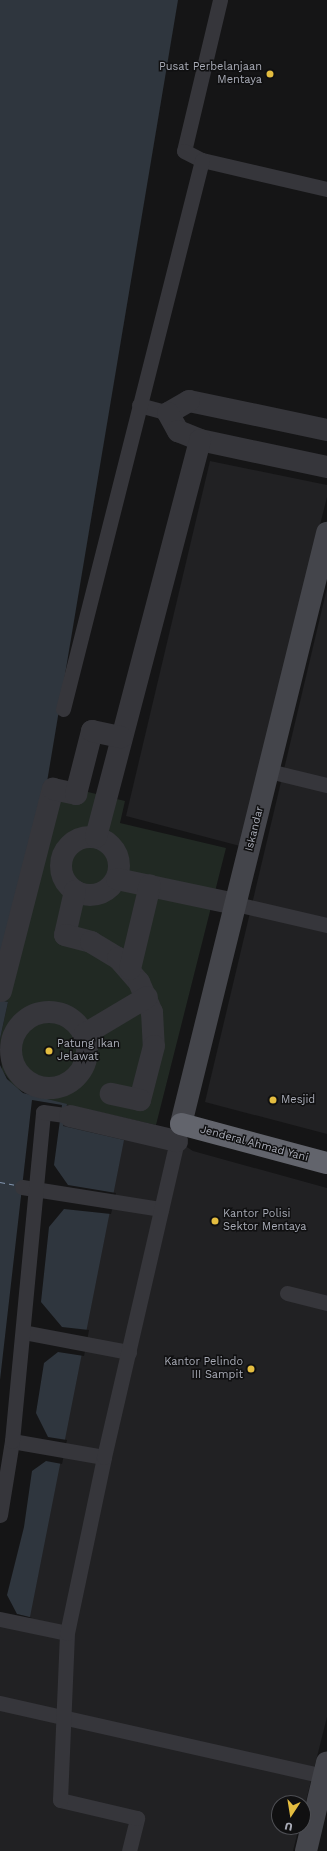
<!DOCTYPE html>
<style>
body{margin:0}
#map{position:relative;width:327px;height:1851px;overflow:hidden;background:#151516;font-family:"Work Sans",sans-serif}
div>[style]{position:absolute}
.built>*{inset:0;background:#212123}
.green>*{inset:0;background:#212923}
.water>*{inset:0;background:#2f363e}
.pier>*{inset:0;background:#151516}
.ferry>*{height:1px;margin-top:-0.5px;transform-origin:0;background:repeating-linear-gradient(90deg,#8195ae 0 5px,transparent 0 9px)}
.lane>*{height:15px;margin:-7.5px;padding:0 7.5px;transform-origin:7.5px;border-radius:7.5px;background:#36363b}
.street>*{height:22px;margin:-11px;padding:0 11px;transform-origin:11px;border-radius:11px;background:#36363b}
.street>.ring{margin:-11px;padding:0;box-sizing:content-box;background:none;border:22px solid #36363b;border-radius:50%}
.secondary>*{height:22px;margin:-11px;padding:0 11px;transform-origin:11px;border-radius:11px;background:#44454b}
.highway>*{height:22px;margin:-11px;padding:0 11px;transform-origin:11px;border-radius:11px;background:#62646c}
.dots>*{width:11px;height:11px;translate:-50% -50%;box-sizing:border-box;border:2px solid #101011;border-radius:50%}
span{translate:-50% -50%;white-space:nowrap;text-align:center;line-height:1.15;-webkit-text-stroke:3px #101011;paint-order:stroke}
.poi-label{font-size:11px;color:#a8abb6}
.right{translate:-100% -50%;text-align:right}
.left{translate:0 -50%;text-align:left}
.street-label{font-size:11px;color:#a8abb6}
.north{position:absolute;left:271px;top:1795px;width:40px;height:40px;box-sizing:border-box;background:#101011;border:1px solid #4d4e53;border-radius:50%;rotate:192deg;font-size:11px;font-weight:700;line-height:16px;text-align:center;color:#a8abb6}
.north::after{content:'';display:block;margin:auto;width:14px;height:18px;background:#e4bd40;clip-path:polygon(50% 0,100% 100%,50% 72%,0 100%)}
</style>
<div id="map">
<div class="built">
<div style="clip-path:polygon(210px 461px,327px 485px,327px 497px,240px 846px,126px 816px)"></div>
<div style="clip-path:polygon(327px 588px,327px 1134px,205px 1102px)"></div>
<div style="clip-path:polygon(32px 1100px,160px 1130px,193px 1151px,327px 1188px,327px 1717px,303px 1813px,303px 1803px,279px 1803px,279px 1827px,299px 1827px,293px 1851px,0 1851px,0 1380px)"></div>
</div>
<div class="green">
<div style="clip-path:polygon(47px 782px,125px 801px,120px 823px,226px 848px,156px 1125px,33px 1097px,14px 1087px,2px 1070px,0 1039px,8px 1002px,0 1000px)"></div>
</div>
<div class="water">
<div style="clip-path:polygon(0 0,178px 0,47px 782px,0 967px)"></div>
<div style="clip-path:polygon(0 1000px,8px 1002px,0 1039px)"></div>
<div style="clip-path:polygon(0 1065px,7px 1079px,23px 1093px,67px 1104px,63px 1126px,124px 1140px,30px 1617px,17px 1614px,0 1617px)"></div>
</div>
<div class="pier">
<div style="clip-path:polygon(32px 1100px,62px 1105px,54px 1165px,68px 1185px,116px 1193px,111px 1214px,64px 1209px,49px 1227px,41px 1302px,62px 1327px,89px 1330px,84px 1356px,58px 1352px,44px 1363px,36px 1413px,48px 1437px,67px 1440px,62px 1464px,46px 1461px,32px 1471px,24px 1527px,7px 1595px,17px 1614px,32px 1618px,0 1619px,0 1380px)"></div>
</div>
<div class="ferry">
<div style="left:0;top:1182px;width:15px;rotate:11deg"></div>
</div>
<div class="lane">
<div style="left:220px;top:0;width:155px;rotate:103.4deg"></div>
<div style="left:184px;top:151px;width:20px;rotate:27deg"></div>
<div style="left:202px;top:160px;width:128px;rotate:13.1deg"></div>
<div style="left:139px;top:405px;width:30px;rotate:15deg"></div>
<div style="left:63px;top:709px;width:566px;rotate:-75.79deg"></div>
<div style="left:269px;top:771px;width:60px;rotate:13.6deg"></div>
<div style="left:236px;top:904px;width:93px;rotate:13deg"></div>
<div style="left:22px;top:1187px;width:141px;rotate:9deg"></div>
<div style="left:287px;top:1293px;width:41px;rotate:14deg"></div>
<div style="left:23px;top:1332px;width:108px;rotate:10.7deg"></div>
<div style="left:12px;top:1441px;width:93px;rotate:9.9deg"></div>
<div style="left:0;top:1515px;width:75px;rotate:-80.8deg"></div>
<div style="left:12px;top:1441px;width:330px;rotate:-84.6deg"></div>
<div style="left:43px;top:1112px;width:27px;rotate:8deg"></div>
<div style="left:0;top:1619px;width:68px;rotate:11.8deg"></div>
<div style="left:0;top:1703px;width:332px;rotate:12.7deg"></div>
<div style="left:129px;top:1851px;width:34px;rotate:-76deg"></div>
<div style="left:137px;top:1818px;width:79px;rotate:-166.8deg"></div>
<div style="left:60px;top:1800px;width:167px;rotate:-87.6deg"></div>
<div style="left:67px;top:1633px;width:180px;rotate:-78.1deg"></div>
<div style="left:104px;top:1457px;width:334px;rotate:-77deg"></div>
</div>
<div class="street">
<div style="left:327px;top:430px;width:141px;rotate:-168.1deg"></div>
<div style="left:189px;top:401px;width:24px;rotate:150deg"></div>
<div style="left:168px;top:413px;width:21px;rotate:61deg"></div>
<div style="left:178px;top:431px;width:24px;rotate:22deg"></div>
<div style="left:200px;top:440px;width:130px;rotate:12deg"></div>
<div class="ring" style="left:61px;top:837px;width:36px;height:36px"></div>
<div style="left:96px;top:837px;width:410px;rotate:-75.3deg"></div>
<div style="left:117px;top:879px;width:122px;rotate:11.9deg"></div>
<div style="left:75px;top:891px;width:45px;rotate:102.8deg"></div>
<div style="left:65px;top:935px;width:27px;rotate:15deg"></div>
<div style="left:91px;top:942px;width:31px;rotate:31deg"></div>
<div style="left:118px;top:958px;width:32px;rotate:49deg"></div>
<div style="left:139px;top:982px;width:33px;rotate:67deg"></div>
<div style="left:152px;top:1012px;width:34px;rotate:87deg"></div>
<div style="left:154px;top:1046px;width:56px;rotate:104.5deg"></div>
<div style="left:140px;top:1100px;width:30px;rotate:-168deg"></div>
<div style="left:130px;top:969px;width:86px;rotate:-76.6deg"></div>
<div style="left:1px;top:991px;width:209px;rotate:-75.6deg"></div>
<div style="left:53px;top:789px;width:24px;rotate:12deg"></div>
<div style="left:76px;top:794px;width:65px;rotate:-75.7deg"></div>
<div style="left:92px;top:731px;width:30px;rotate:12deg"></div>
<div class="ring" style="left:11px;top:1012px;width:54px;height:54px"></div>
<div style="left:85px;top:1034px;width:72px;rotate:-30.8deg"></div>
<div style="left:70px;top:1116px;width:110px;rotate:13.2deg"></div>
</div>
<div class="secondary">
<div style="left:181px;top:1124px;width:609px;rotate:-76.12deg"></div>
<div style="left:306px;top:1851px;width:91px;rotate:-76.7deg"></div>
</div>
<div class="highway">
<div style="left:181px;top:1124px;width:151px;rotate:15deg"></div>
</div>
<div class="dots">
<div style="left:270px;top:74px;background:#e4bd40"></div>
<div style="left:49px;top:1051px;background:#e4bd40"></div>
<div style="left:273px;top:1100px;background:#e4bd40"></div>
<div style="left:215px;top:1221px;background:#e4bd40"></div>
<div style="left:251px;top:1369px;background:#e4bd40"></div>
</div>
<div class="poi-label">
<span class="right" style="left:262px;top:74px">Pusat Perbelanjaan<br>Mentaya</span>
<span class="left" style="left:57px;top:1051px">Patung Ikan<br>Jelawat</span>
<span class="left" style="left:281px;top:1100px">Mesjid</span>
<span class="left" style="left:223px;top:1221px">Kantor Polisi<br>Sektor Mentaya</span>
<span class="right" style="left:243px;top:1369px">Kantor Pelindo<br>III Sampit</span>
</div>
<div class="street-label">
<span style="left:255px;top:829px;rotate:-76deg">Iskandar</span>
<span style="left:254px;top:1144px;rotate:15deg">Jenderal Ahmad Yani</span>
</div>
<div class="north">U</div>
</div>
